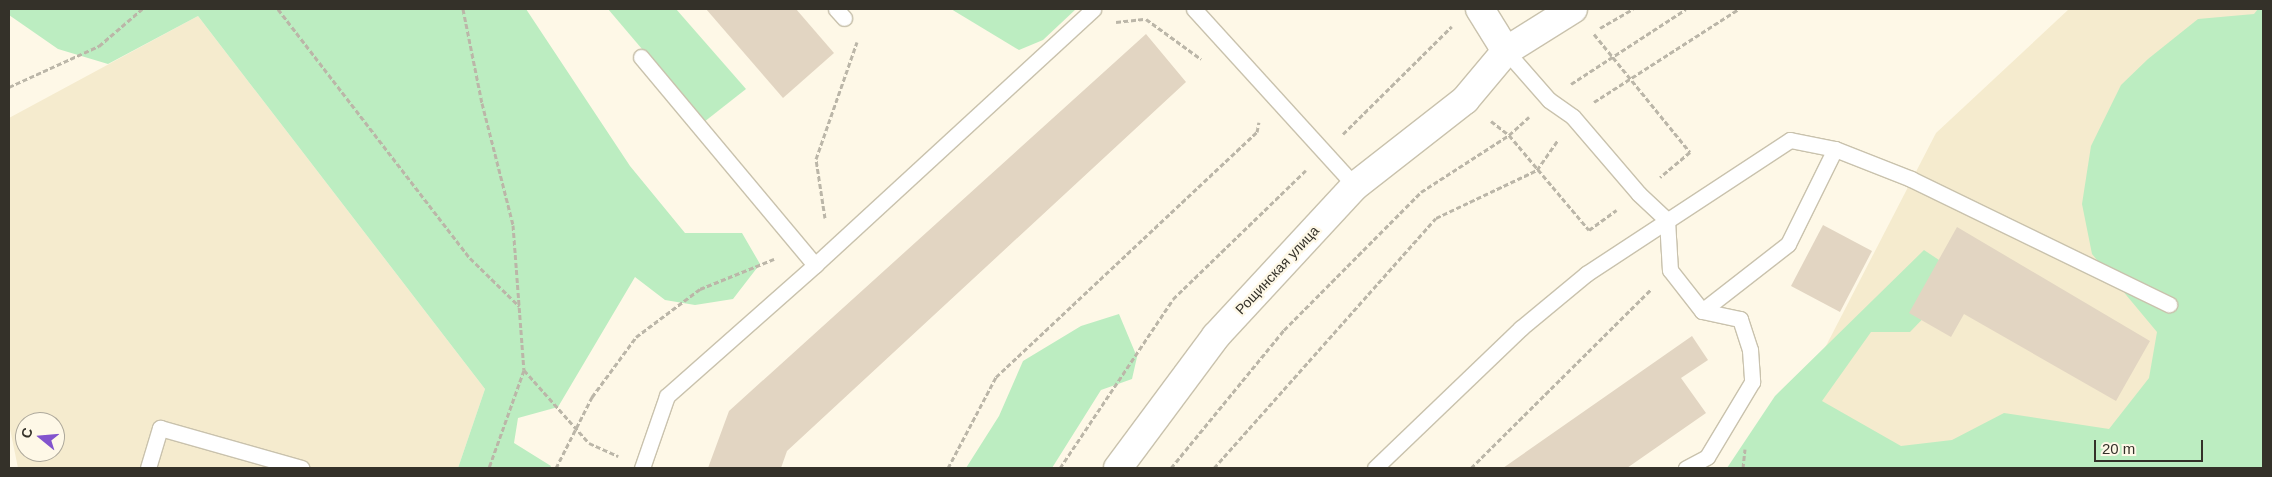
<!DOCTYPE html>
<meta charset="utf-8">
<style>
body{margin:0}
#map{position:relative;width:2272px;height:477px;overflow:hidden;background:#fef8e7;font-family:Helvetica,sans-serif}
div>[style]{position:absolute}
.built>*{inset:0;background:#f5ebce}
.green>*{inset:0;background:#bcedc1}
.building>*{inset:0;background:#e2d5c2}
.path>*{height:3px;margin-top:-1.5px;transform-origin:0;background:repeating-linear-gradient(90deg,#bbb6a8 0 5px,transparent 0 7.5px)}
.roads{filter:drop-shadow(1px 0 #c9c2ad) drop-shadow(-1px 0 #c9c2ad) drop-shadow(0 1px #c9c2ad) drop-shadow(0 -1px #c9c2ad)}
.lane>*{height:15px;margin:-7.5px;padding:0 7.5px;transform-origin:7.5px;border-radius:7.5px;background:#fff}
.secondary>*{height:28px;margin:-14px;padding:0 14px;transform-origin:14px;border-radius:14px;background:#fff}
span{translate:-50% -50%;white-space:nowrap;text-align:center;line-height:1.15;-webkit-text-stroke:4.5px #fef8e7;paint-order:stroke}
.street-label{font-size:14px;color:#343129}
.frame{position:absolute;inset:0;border:10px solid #343129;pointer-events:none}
.north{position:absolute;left:15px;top:412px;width:50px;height:50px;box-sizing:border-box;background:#fef8e7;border:1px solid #ada89b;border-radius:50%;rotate:287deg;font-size:14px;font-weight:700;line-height:20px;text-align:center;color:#343129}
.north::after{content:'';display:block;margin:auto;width:18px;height:22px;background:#8354cd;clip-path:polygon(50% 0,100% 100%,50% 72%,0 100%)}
.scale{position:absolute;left:2094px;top:440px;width:109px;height:22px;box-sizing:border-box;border:2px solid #343129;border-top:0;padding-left:6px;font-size:15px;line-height:18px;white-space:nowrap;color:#343129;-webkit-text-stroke:4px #fef8e7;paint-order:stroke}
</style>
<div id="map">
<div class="built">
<div style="clip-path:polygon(2069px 9px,2263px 9px,2263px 468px,1775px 468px,1781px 433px,1936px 133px)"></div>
<div style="clip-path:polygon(evenodd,198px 16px,485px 389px,458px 468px,18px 468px,9px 424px,9px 118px,198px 16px,25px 422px,55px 422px,55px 452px,25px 452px,25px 422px)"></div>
</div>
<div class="green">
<div style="clip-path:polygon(9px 9px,526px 9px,630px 166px,685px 233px,742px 233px,760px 264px,733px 299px,695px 305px,665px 300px,635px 277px,558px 407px,518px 418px,514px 443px,551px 466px,550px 468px,458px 468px,485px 389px,198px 16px,108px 64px,58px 49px,9px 15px)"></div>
<div style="clip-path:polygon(608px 9px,676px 9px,746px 89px,704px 122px)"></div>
<div style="clip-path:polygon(951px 9px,1076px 9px,1043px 40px,1019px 50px)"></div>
<div style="clip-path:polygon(2258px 9px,2263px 9px,2263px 468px,1727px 468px,1775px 396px,1924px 250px,1948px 266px,1937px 304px,1910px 332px,1871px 332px,1822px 401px,1901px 446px,1952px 440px,2004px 413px,2109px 429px,2149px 378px,2157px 332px,2092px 254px,2082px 204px,2091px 146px,2121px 85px,2148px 59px,2198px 19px,2254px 14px)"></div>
<div style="clip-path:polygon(1119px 314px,1137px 357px,1132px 379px,1101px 390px,1052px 468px,966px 468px,999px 416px,1023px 361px,1081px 326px)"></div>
</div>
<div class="building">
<div style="clip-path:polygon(706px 9px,796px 9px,834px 53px,783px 98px)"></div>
<div style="clip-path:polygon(1146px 34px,1186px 82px,787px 451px,781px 468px,708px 468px,729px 411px)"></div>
<div style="clip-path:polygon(1823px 225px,1872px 251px,1840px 312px,1791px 286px)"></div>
<div style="clip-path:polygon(1957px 227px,2150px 341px,2116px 401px,1964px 314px,1951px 337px,1909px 313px)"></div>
<div style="clip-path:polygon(1692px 336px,1708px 360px,1681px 378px,1706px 413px,1627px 468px,1503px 468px)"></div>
</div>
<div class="path">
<div style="left:278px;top:9px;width:314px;rotate:52.4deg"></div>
<div style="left:470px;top:258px;width:69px;rotate:44.4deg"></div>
<div style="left:463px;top:9px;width:96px;rotate:78.6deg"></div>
<div style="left:482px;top:103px;width:126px;rotate:75.7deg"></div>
<div style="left:513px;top:225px;width:145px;rotate:85.7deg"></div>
<div style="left:524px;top:370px;width:104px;rotate:109.7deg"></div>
<div style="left:1116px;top:22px;width:30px;rotate:-6deg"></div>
<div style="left:1146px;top:19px;width:68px;rotate:36deg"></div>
<div style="left:1600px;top:28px;width:38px;rotate:-30deg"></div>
<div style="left:1594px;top:34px;width:152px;rotate:50.9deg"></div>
<div style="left:1690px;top:152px;width:39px;rotate:140deg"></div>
<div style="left:1571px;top:84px;width:137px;rotate:-33.1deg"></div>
<div style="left:9px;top:87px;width:99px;rotate:-24.5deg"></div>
<div style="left:99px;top:46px;width:57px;rotate:-40.7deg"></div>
<div style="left:1594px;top:102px;width:172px;rotate:-32.7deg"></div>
<div style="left:1491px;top:121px;width:23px;rotate:38deg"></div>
<div style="left:1509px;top:135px;width:124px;rotate:49.9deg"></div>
<div style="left:1589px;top:230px;width:34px;rotate:-36deg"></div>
<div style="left:1343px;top:134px;width:153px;rotate:-44.7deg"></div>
<div style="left:825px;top:218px;width:60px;rotate:-98.7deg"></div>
<div style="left:816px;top:159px;width:124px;rotate:-70.7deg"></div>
<div style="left:524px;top:370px;width:98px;rotate:48.3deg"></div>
<div style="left:589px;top:443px;width:32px;rotate:24deg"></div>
<div style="left:556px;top:468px;width:80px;rotate:-63.1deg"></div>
<div style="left:592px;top:397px;width:74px;rotate:-53.7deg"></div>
<div style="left:636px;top:337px;width:80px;rotate:-36.9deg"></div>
<div style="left:700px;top:289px;width:80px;rotate:-22.1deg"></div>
<div style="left:948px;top:468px;width:103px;rotate:-62.2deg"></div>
<div style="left:996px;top:377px;width:358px;rotate:-43.2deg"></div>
<div style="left:1257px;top:132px;width:10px;rotate:-79deg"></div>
<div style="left:1060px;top:468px;width:203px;rotate:-56.2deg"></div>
<div style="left:1173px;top:299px;width:185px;rotate:-44.1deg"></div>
<div style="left:1171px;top:468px;width:178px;rotate:-50.7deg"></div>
<div style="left:1284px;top:330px;width:194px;rotate:-45.2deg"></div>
<div style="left:1421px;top:192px;width:105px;rotate:-32.9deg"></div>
<div style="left:1509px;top:135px;width:27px;rotate:-42deg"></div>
<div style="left:1214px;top:468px;width:334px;rotate:-48.4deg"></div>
<div style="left:1436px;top:218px;width:112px;rotate:-25.4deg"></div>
<div style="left:1537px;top:170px;width:37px;rotate:-55deg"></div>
<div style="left:1471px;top:468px;width:255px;rotate:-44.8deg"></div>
<div style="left:1743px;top:468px;width:19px;rotate:-84deg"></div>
</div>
<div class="roads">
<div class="lane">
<div style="left:836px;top:9px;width:12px;rotate:48deg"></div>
<div style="left:1194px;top:9px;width:239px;rotate:47.7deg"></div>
<div style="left:1506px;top:51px;width:65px;rotate:48.7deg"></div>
<div style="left:1549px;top:100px;width:29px;rotate:35deg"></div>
<div style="left:1573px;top:117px;width:101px;rotate:49.4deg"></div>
<div style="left:1639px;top:194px;width:38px;rotate:43deg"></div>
<div style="left:1667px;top:220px;width:50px;rotate:86.6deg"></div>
<div style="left:1670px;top:270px;width:52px;rotate:52deg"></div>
<div style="left:1702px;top:311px;width:39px;rotate:12deg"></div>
<div style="left:1740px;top:319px;width:33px;rotate:72deg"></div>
<div style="left:1750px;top:350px;width:32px;rotate:86deg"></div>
<div style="left:1752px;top:382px;width:87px;rotate:121deg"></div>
<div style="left:1707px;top:457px;width:24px;rotate:152deg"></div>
<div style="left:641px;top:57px;width:271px;rotate:50.1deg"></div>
<div style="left:1702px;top:311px;width:109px;rotate:-37.9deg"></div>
<div style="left:1788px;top:244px;width:106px;rotate:-63.7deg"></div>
<div style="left:1835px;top:149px;width:82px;rotate:21.5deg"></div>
<div style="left:1911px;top:179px;width:287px;rotate:25.9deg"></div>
<div style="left:148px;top:468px;width:42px;rotate:-73.3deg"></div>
<div style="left:160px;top:428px;width:147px;rotate:15.8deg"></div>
<div style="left:642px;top:468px;width:76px;rotate:-70.9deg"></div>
<div style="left:667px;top:396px;width:198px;rotate:-41.5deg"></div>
<div style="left:815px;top:265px;width:378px;rotate:-42.6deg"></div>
<div style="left:1375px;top:468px;width:202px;rotate:-43.8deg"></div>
<div style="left:1521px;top:328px;width:85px;rotate:-39.7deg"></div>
<div style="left:1586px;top:274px;width:244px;rotate:-33.3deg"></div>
<div style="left:1790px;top:140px;width:46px;rotate:11.3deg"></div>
</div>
<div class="secondary">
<div style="left:1480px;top:9px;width:49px;rotate:58.2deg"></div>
<div style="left:1118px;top:468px;width:164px;rotate:-53.4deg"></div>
<div style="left:1216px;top:336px;width:205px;rotate:-47.2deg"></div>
<div style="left:1355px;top:186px;width:140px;rotate:-38deg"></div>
<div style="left:1465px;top:100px;width:64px;rotate:-50.1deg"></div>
<div style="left:1506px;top:51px;width:79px;rotate:-32.1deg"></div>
</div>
</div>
<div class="street-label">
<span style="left:1277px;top:270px;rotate:-47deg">Рощинская улица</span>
</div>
<div class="frame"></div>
<div class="north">С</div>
<div class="scale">20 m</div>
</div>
